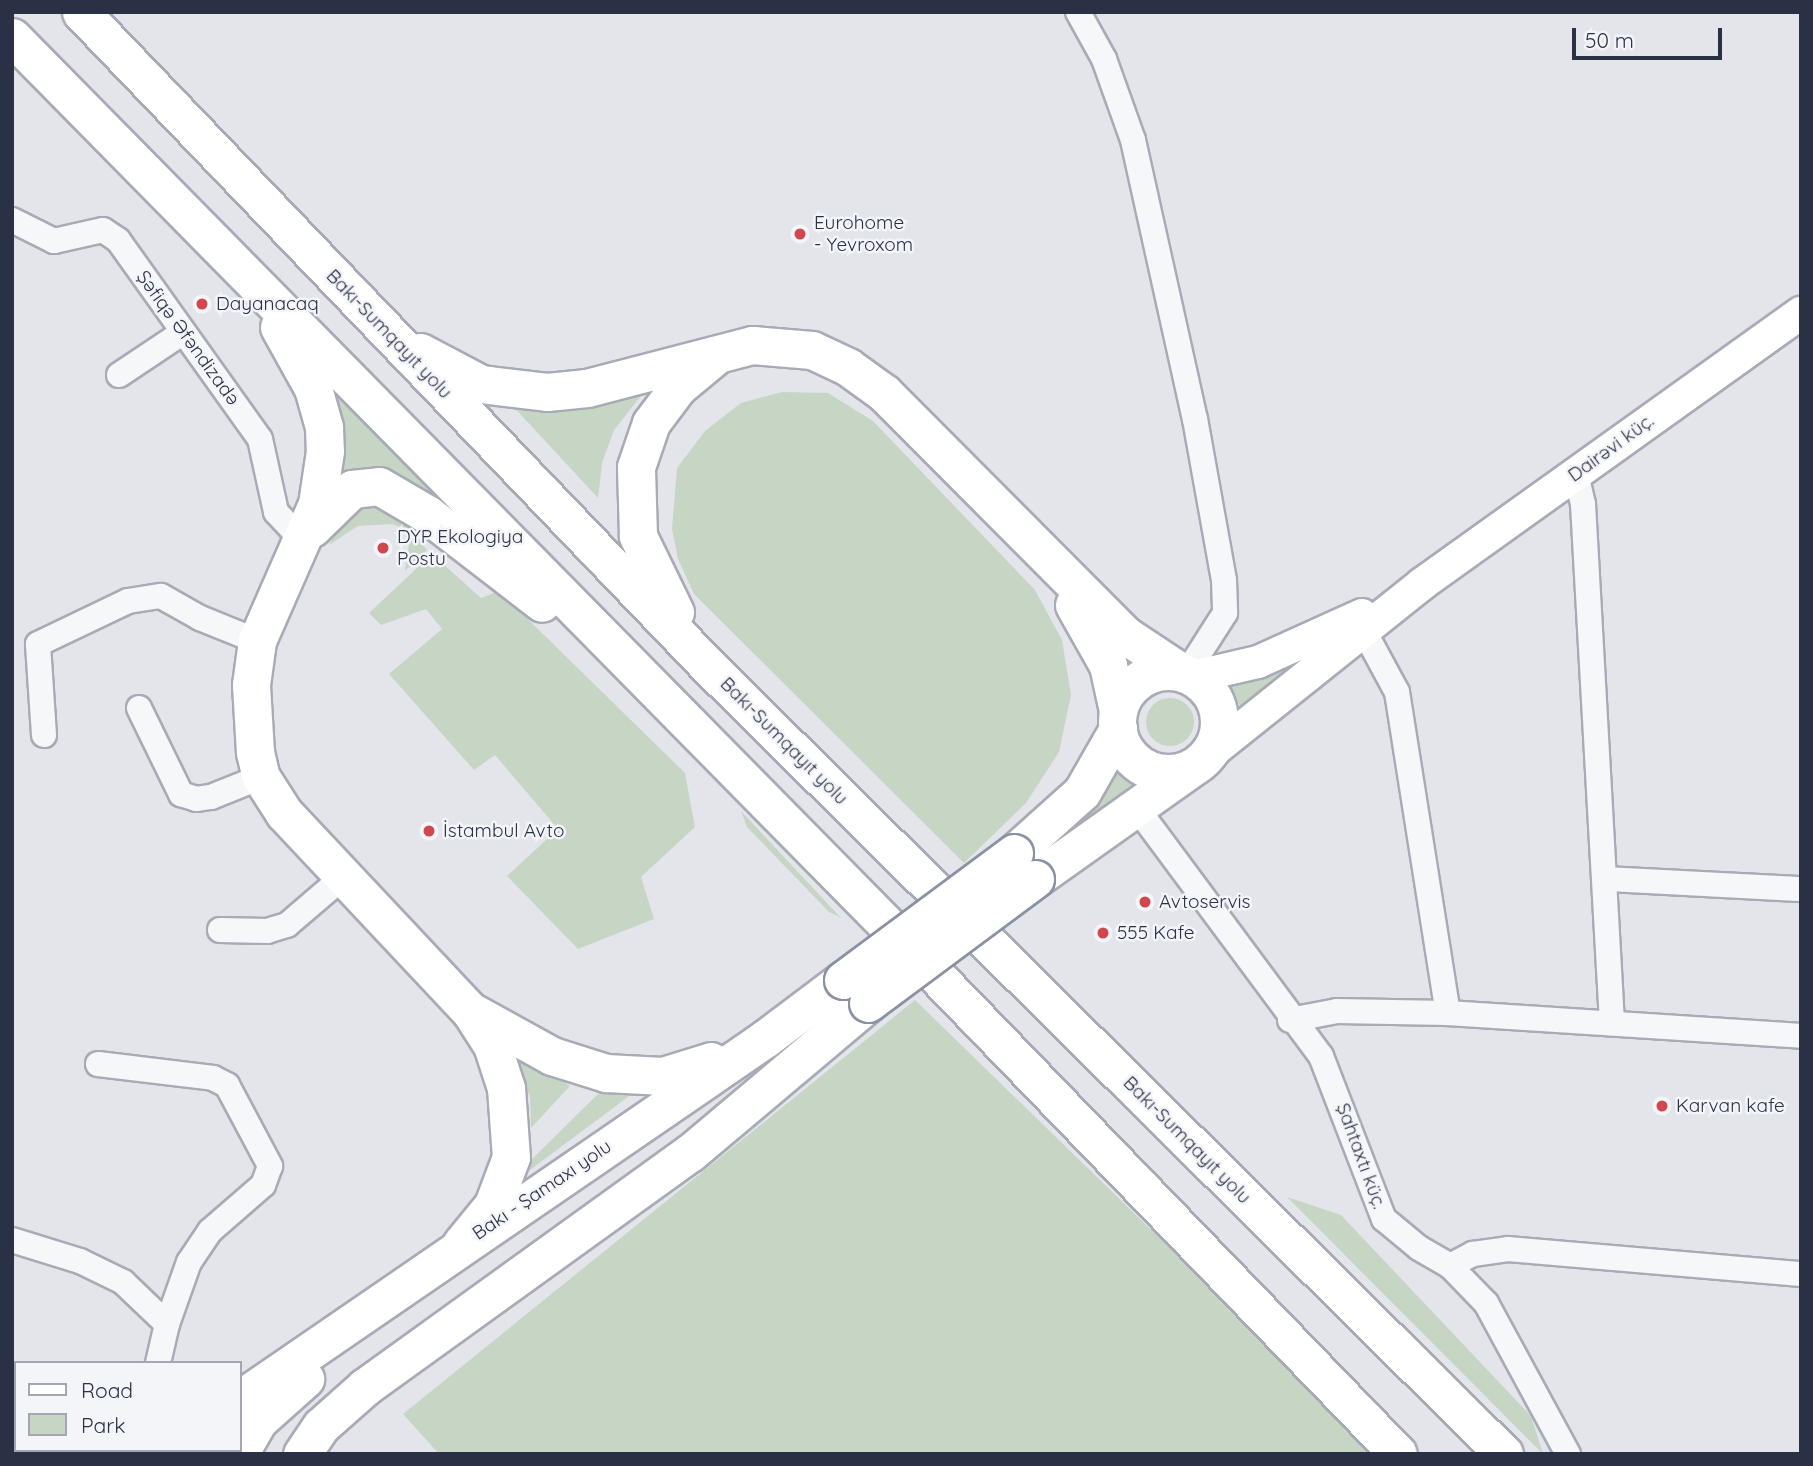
<!DOCTYPE html>
<meta charset="utf-8">
<style>
body{margin:0}
#map{position:relative;width:1813px;height:1466px;overflow:hidden;background:#e3e5eb;font-family:Quicksand,sans-serif}
div>[style]{position:absolute}
.green>*{inset:0;background:#c7d6c4}
.round{border-radius:50%}
.roads{filter:drop-shadow(2px 0 #a8abb6) drop-shadow(-2px 0 #a8abb6) drop-shadow(0 2px #a8abb6) drop-shadow(0 -2px #a8abb6)}
.minor>*{height:24px;margin:-12px;padding:0 12px;transform-origin:12px;border-radius:12px;background:#f6f7f9}
.major>*{height:32px;margin:-16px;padding:0 16px;transform-origin:16px;border-radius:16px;background:#fff}
.highway>*{height:37px;margin:-18.5px;padding:0 18.5px;transform-origin:18.5px;border-radius:18.5px;background:#fff}
.highway>.ring{margin:-18.5px;padding:0;box-sizing:content-box;background:none;border:37px solid #fff;border-radius:50%}
.bridges{filter:drop-shadow(2px 0 #8a91a3) drop-shadow(-2px 0 #8a91a3) drop-shadow(0 2px #8a91a3) drop-shadow(0 -2px #8a91a3)}
.highway-bridge>*{height:37px;margin:-18.5px;padding:0 18.5px;transform-origin:18.5px;border-radius:18.5px;background:#fff}
.dots>*{width:19px;height:19px;translate:-50% -50%;box-sizing:border-box;border:4px solid #f3f5f9;border-radius:50%}
span{translate:-50% -50%;white-space:nowrap;text-align:center;line-height:1.15;-webkit-text-stroke:5px #f3f5f9;paint-order:stroke}
.poi-label{font-size:19px;color:#2a3144}
.left{translate:0 -50%;text-align:left}
.street-label{font-size:19px;color:#2a3144}
.frame{position:absolute;inset:0;border:14px solid #2a3144;pointer-events:none}
.legend{position:absolute;left:14px;top:1361px;width:228px;height:91px;box-sizing:border-box;background:#f3f5f9;border:2px solid #a3a7b1;margin:0;padding:9px 12px;list-style:none;font-size:21px;color:#2a3144}
.legend li{display:flex;align-items:center;gap:14px;height:35px}
.legend b{width:35px;border:2px solid #a3a7b1}
.scale{position:absolute;left:1572px;top:28px;width:150px;height:32px;box-sizing:border-box;border:4px solid #2a3144;border-top:0;padding-left:9px;font-size:21px;line-height:24px;white-space:nowrap;color:#2a3144;-webkit-text-stroke:5px #f3f5f9;paint-order:stroke}
</style>
<div id="map">
<div class="green">
<div style="clip-path:polygon(323px 376px,497px 556px,372px 469px,356px 470px,332px 491px)"></div>
<div style="clip-path:polygon(645px 391px,614px 430px,602px 463px,598px 498px,510px 403px,550px 412px,590px 409px)"></div>
<div style="clip-path:polygon(782px 392px,828px 393px,873px 421px,1035px 590px,1062px 640px,1071px 695px,1059px 752px,1026px 803px,964px 863px,694px 594px,678px 559px,672px 529px,677px 468px,705px 431px,741px 403px)"></div>
<div style="clip-path:polygon(365px 499px,393px 505px,427px 550px,405px 571px,409px 544px,404px 528px,391px 524px,358px 526px,329px 545px,349px 506px)"></div>
<div style="clip-path:polygon(432px 554px,481px 598px,499px 591px,685px 773px,695px 827px,641px 877px,654px 919px,578px 949px,507px 876px,558px 829px,495px 755px,474px 770px,389px 674px,442px 629px,426px 609px,381px 625px,369px 613px)"></div>
<div style="clip-path:polygon(1344px 634px,1241px 708px,1225px 682px)"></div>
<div class="round" style="left:1146px;top:698px;width:48px;height:48px"></div>
<div style="clip-path:polygon(1118px 753px,1138px 782px,1054px 843px,1082px 815px)"></div>
<div style="clip-path:polygon(741px 811px,841px 918px,842px 918px,829px 912px,747px 827px)"></div>
<div style="clip-path:polygon(915px 1000px,1323px 1397px,1376px 1454px,439px 1454px,403px 1414px)"></div>
<div style="clip-path:polygon(500px 1039px,570px 1086px,531px 1128px,530px 1096px)"></div>
<div style="clip-path:polygon(640px 1088px,526px 1173px,530px 1161px,600px 1092px)"></div>
<div style="clip-path:polygon(1287px 1197px,1341px 1215px,1531px 1416px,1543px 1454px)"></div>
</div>
<div class="roads">
<div class="minor">
<div style="left:1078px;top:12px;width:54px;rotate:61deg"></div>
<div style="left:1104px;top:59px;width:86px;rotate:70.3deg"></div>
<div style="left:1133px;top:140px;width:286px;rotate:77.5deg"></div>
<div style="left:1195px;top:419px;width:164px;rotate:79.8deg"></div>
<div style="left:1224px;top:580px;width:33px;rotate:88deg"></div>
<div style="left:1225px;top:613px;width:72px;rotate:122.6deg"></div>
<div style="left:12px;top:220px;width:47px;rotate:26.6deg"></div>
<div style="left:54px;top:241px;width:50px;rotate:-12.7deg"></div>
<div style="left:103px;top:230px;width:18px;rotate:34deg"></div>
<div style="left:118px;top:240px;width:244px;rotate:54.5deg"></div>
<div style="left:260px;top:439px;width:75px;rotate:77.6deg"></div>
<div style="left:276px;top:512px;width:38px;rotate:47deg"></div>
<div style="left:119px;top:375px;width:76px;rotate:-33.7deg"></div>
<div style="left:1576px;top:474px;width:31px;rotate:77deg"></div>
<div style="left:1583px;top:504px;width:520px;rotate:86.8deg"></div>
<div style="left:1364px;top:631px;width:69px;rotate:61.6deg"></div>
<div style="left:1397px;top:692px;width:325px;rotate:81deg"></div>
<div style="left:1448px;top:1013px;width:354px;rotate:3.7deg"></div>
<div style="left:139px;top:708px;width:96px;rotate:64deg"></div>
<div style="left:181px;top:794px;width:16px;rotate:18deg"></div>
<div style="left:196px;top:799px;width:15px;rotate:-8deg"></div>
<div style="left:211px;top:797px;width:54px;rotate:-21.8deg"></div>
<div style="left:44px;top:735px;width:91px;rotate:-93.8deg"></div>
<div style="left:38px;top:644px;width:100px;rotate:-25.5deg"></div>
<div style="left:128px;top:601px;width:33px;rotate:-9deg"></div>
<div style="left:161px;top:596px;width:45px;rotate:29.4deg"></div>
<div style="left:200px;top:618px;width:61px;rotate:22deg"></div>
<div style="left:1136px;top:807px;width:310px;rotate:53.4deg"></div>
<div style="left:1321px;top:1056px;width:175px;rotate:68.9deg"></div>
<div style="left:1384px;top:1219px;width:45px;rotate:39.6deg"></div>
<div style="left:1419px;top:1248px;width:36px;rotate:30deg"></div>
<div style="left:1450px;top:1266px;width:26px;rotate:-28deg"></div>
<div style="left:1473px;top:1254px;width:35px;rotate:-8deg"></div>
<div style="left:1508px;top:1249px;width:294px;rotate:4.9deg"></div>
<div style="left:1607px;top:879px;width:194px;rotate:3deg"></div>
<div style="left:220px;top:930px;width:47px;rotate:1.2deg"></div>
<div style="left:267px;top:931px;width:21px;rotate:-17deg"></div>
<div style="left:287px;top:925px;width:74px;rotate:-40.6deg"></div>
<div style="left:1290px;top:1020px;width:48px;rotate:-10.8deg"></div>
<div style="left:1337px;top:1011px;width:111px;rotate:1deg"></div>
<div style="left:98px;top:1064px;width:116px;rotate:6.9deg"></div>
<div style="left:213px;top:1078px;width:16px;rotate:27deg"></div>
<div style="left:227px;top:1085px;width:92px;rotate:62deg"></div>
<div style="left:270px;top:1166px;width:20px;rotate:110deg"></div>
<div style="left:263px;top:1185px;width:70px;rotate:139deg"></div>
<div style="left:210px;top:1231px;width:37px;rotate:124deg"></div>
<div style="left:189px;top:1262px;width:66px;rotate:109.5deg"></div>
<div style="left:12px;top:1240px;width:71px;rotate:17.2deg"></div>
<div style="left:80px;top:1261px;width:48px;rotate:26deg"></div>
<div style="left:123px;top:1282px;width:61px;rotate:43.7deg"></div>
<div style="left:167px;top:1324px;width:40px;rotate:103deg"></div>
<div style="left:1450px;top:1266px;width:52px;rotate:45.8deg"></div>
<div style="left:1486px;top:1303px;width:172px;rotate:61.5deg"></div>
</div>
<div class="major">
<div style="left:1193px;top:677px;width:67px;rotate:-13deg"></div>
<div style="left:1258px;top:662px;width:114px;rotate:-24.3deg"></div>
<div style="left:1203px;top:759px;width:280px;rotate:-38.6deg"></div>
<div style="left:1422px;top:584px;width:466px;rotate:-35.6deg"></div>
</div>
<div class="highway">
<div style="left:81px;top:12px;width:903px;rotate:46.21deg"></div>
<div style="left:706px;top:664px;width:1123px;rotate:44.71deg"></div>
<div style="left:12px;top:37px;width:1251px;rotate:45.42deg"></div>
<div style="left:890px;top:928px;width:731px;rotate:46deg"></div>
<div style="left:279px;top:327px;width:70px;rotate:60.9deg"></div>
<div style="left:313px;top:388px;width:41px;rotate:74.2deg"></div>
<div style="left:324px;top:427px;width:24px;rotate:88deg"></div>
<div style="left:325px;top:451px;width:54px;rotate:98.6deg"></div>
<div style="left:317px;top:504px;width:150px;rotate:113.7deg"></div>
<div style="left:257px;top:641px;width:44px;rotate:97.8deg"></div>
<div style="left:251px;top:685px;width:67px;rotate:86.6deg"></div>
<div style="left:255px;top:752px;width:26px;rotate:77deg"></div>
<div style="left:261px;top:777px;width:43px;rotate:57.4deg"></div>
<div style="left:284px;top:813px;width:272px;rotate:46.8deg"></div>
<div style="left:470px;top:1011px;width:40px;rotate:57.1deg"></div>
<div style="left:492px;top:1045px;width:45px;rotate:72deg"></div>
<div style="left:506px;top:1088px;width:69px;rotate:85.9deg"></div>
<div style="left:511px;top:1157px;width:51px;rotate:110.6deg"></div>
<div style="left:493px;top:1205px;width:50px;rotate:129.4deg"></div>
<div style="left:420px;top:352px;width:69px;rotate:27.7deg"></div>
<div style="left:481px;top:384px;width:66px;rotate:6.9deg"></div>
<div style="left:547px;top:392px;width:40px;rotate:-5.7deg"></div>
<div style="left:587px;top:388px;width:171px;rotate:-14.6deg"></div>
<div style="left:752px;top:345px;width:60px;rotate:4.8deg"></div>
<div style="left:812px;top:350px;width:40px;rotate:25deg"></div>
<div style="left:848px;top:367px;width:44px;rotate:35.8deg"></div>
<div style="left:884px;top:393px;width:342px;rotate:45.1deg"></div>
<div style="left:1125px;top:635px;width:67px;rotate:33.5deg"></div>
<div style="left:312px;top:528px;width:56px;rotate:-44.3deg"></div>
<div style="left:352px;top:489px;width:27px;rotate:-6deg"></div>
<div style="left:379px;top:486px;width:56px;rotate:30.3deg"></div>
<div style="left:427px;top:514px;width:145px;rotate:37.7deg"></div>
<div style="left:1074px;top:605px;width:69px;rotate:60.5deg"></div>
<div style="left:1108px;top:665px;width:47px;rotate:77.7deg"></div>
<div style="left:675px;top:612px;width:85px;rotate:-116deg"></div>
<div style="left:638px;top:536px;width:69px;rotate:-91.7deg"></div>
<div style="left:636px;top:467px;width:46px;rotate:-71.2deg"></div>
<div style="left:651px;top:423px;width:45px;rotate:-53.1deg"></div>
<div style="left:678px;top:387px;width:45px;rotate:-39.6deg"></div>
<div class="ring" style="left:1117px;top:671px;width:65px;height:65px"></div>
<div style="left:1014px;top:853px;width:91px;rotate:-41.9deg"></div>
<div style="left:1082px;top:792px;width:73px;rotate:-60.3deg"></div>
<div style="left:1035px;top:879px;width:191px;rotate:-35.4deg"></div>
<div style="left:474px;top:1013px;width:89px;rotate:28.9deg"></div>
<div style="left:552px;top:1056px;width:57px;rotate:17.5deg"></div>
<div style="left:606px;top:1073px;width:57px;rotate:3deg"></div>
<div style="left:663px;top:1076px;width:50px;rotate:-17.4deg"></div>
<div style="left:240px;top:1399px;width:638px;rotate:-34.46deg"></div>
<div style="left:766px;top:1038px;width:96px;rotate:-37deg"></div>
<div style="left:158px;top:1454px;width:6px;rotate:-39deg"></div>
<div style="left:239px;top:1454px;width:39px;rotate:-60deg"></div>
<div style="left:259px;top:1420px;width:62px;rotate:-41.7deg"></div>
<div style="left:302px;top:1454px;width:34px;rotate:-56deg"></div>
<div style="left:321px;top:1426px;width:59px;rotate:-41.6deg"></div>
<div style="left:365px;top:1387px;width:400px;rotate:-35.8deg"></div>
<div style="left:690px;top:1153px;width:233px;rotate:-40.1deg"></div>
</div>
</div>
<div class="bridges">
<div class="highway-bridge">
<div style="left:843px;top:980px;width:213px;rotate:-36.6deg"></div>
<div style="left:868px;top:1003px;width:208px;rotate:-36.6deg"></div>
</div>
</div>
<div class="dots">
<div style="left:800px;top:234px;background:#d2464d"></div>
<div style="left:202px;top:304px;background:#d2464d"></div>
<div style="left:383px;top:548px;background:#d2464d"></div>
<div style="left:429px;top:831px;background:#d2464d"></div>
<div style="left:1145px;top:902px;background:#d2464d"></div>
<div style="left:1103px;top:933px;background:#d2464d"></div>
<div style="left:1662px;top:1106px;background:#d2464d"></div>
</div>
<div class="poi-label">
<span class="left" style="left:814px;top:234px">Eurohome<br>- Yevroxom</span>
<span class="left" style="left:216px;top:304px">Dayanacaq</span>
<span class="left" style="left:397px;top:548px">DYP Ekologiya<br>Postu</span>
<span class="left" style="left:443px;top:831px">İstambul Avto</span>
<span class="left" style="left:1159px;top:902px">Avtoservis</span>
<span class="left" style="left:1117px;top:933px">555 Kafe</span>
<span class="left" style="left:1676px;top:1106px">Karvan kafe</span>
</div>
<div class="street-label">
<span style="left:389px;top:334px;rotate:46deg">Bakı-Sumqayıt yolu</span>
<span style="left:188px;top:338px;rotate:54deg">Şəfiqə Əfəndizadə</span>
<span style="left:1611px;top:448px;rotate:-36deg">Dairəvi küç.</span>
<span style="left:784px;top:741px;rotate:45deg">Bakı-Sumqayıt yolu</span>
<span style="left:1187px;top:1140px;rotate:45deg">Bakı-Sumqayıt yolu</span>
<span style="left:1361px;top:1156px;rotate:70deg">Şahtaxtı küç.</span>
<span style="left:542px;top:1190px;rotate:-34deg">Bakı - Şamaxı yolu</span>
</div>
<div class="frame"></div>
<ul class="legend">
<li><b style="height:9px;background:#fff"></b>Road</li>
<li><b style="height:19px;background:#c7d6c4"></b>Park</li>
</ul>
<div class="scale">50 m</div>
</div>
